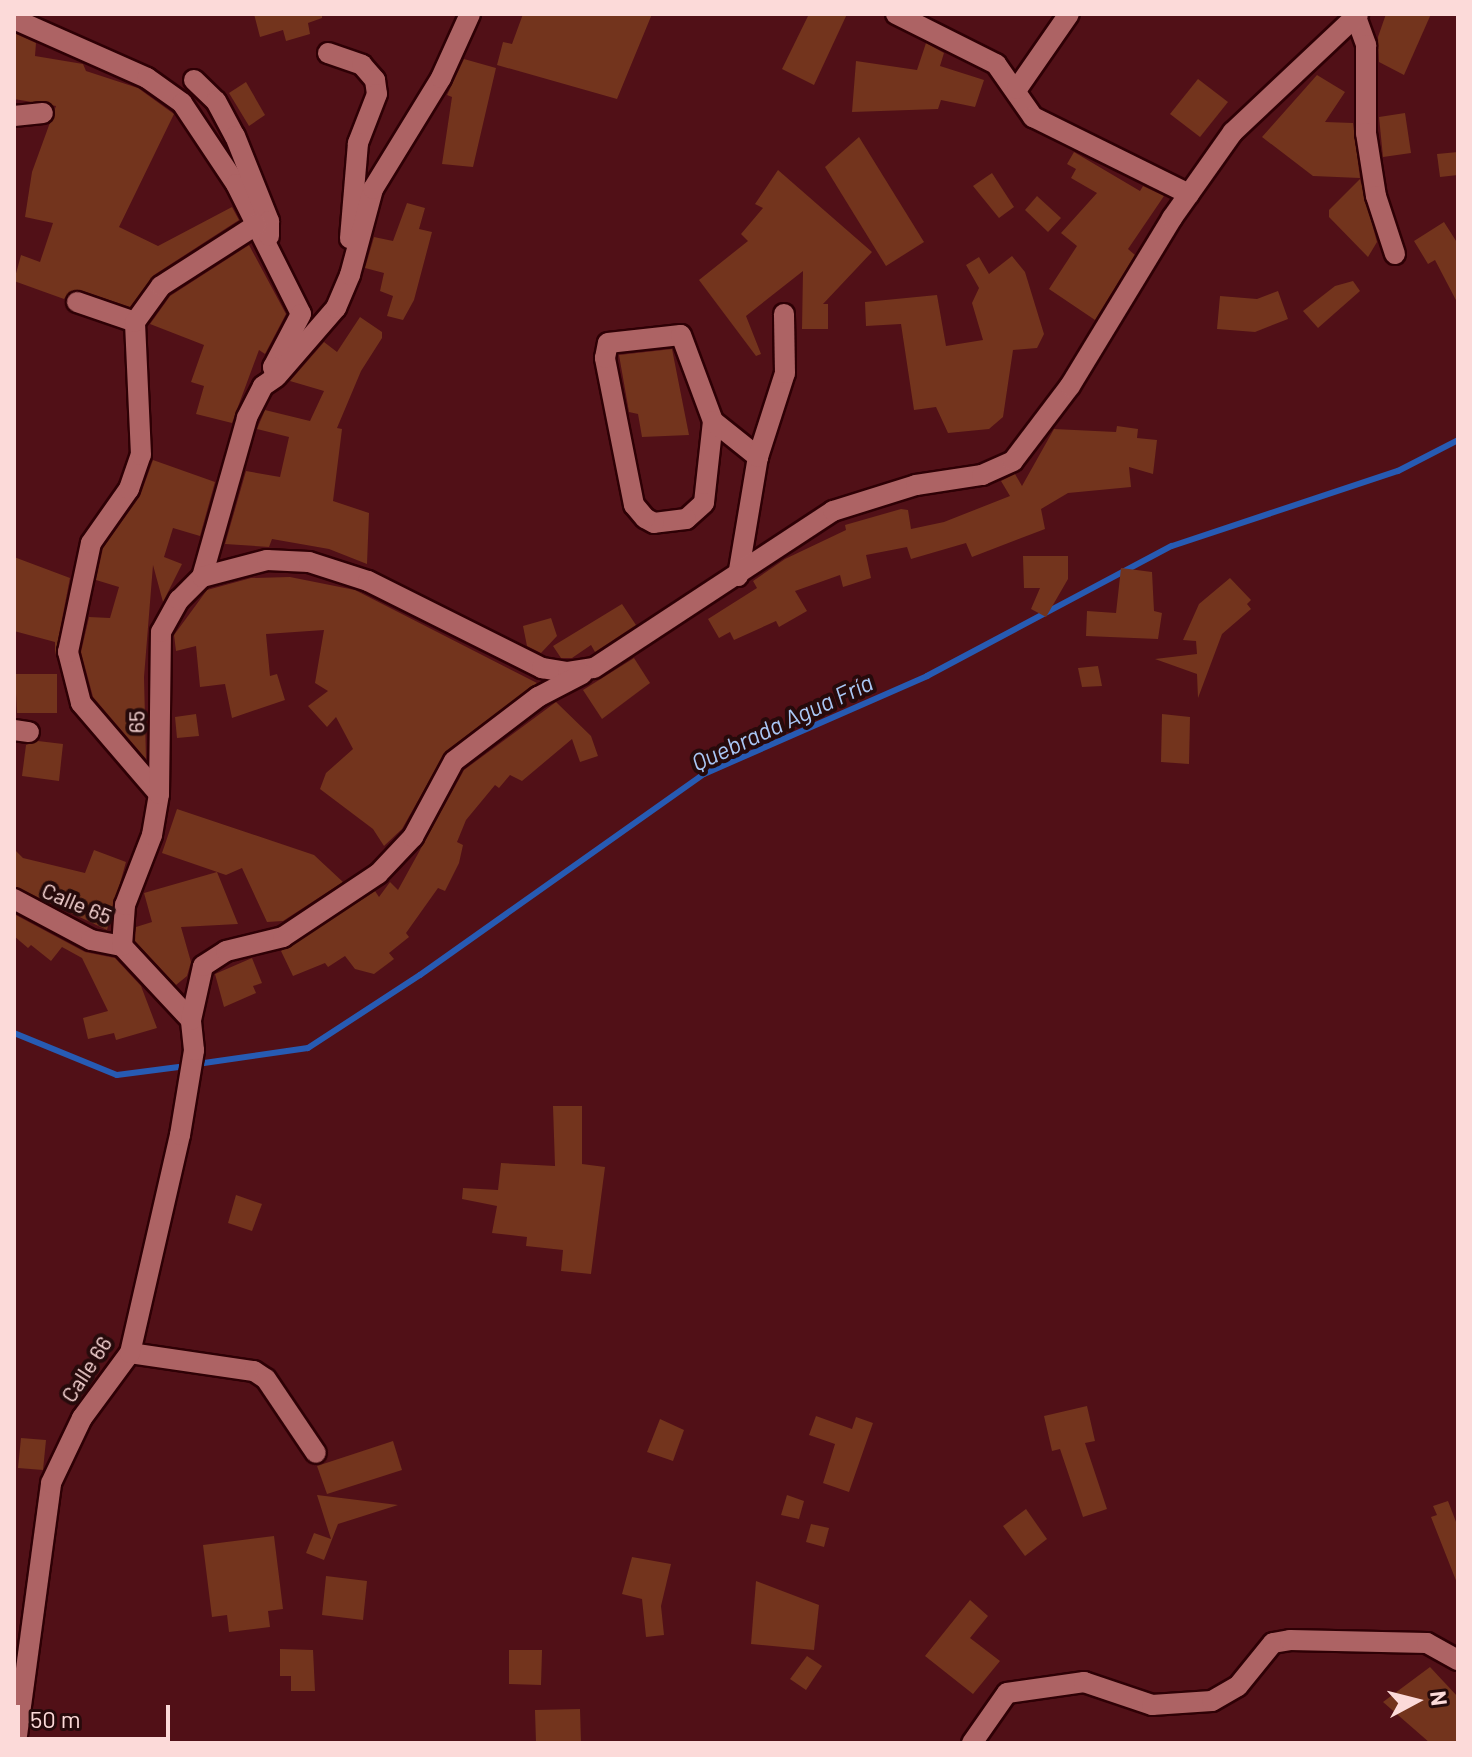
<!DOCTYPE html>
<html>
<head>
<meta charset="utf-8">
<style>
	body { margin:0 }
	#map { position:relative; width:1472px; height:1757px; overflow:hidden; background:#511017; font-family:Barlow,sans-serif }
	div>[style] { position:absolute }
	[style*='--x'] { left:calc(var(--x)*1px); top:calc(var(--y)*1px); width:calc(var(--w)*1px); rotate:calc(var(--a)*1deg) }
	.stream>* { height:6px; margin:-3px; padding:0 3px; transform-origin:3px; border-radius:3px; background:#275bb3 }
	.building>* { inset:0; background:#73341d }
	.roads { filter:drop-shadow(2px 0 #2e0005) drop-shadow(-2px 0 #2e0005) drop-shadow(0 2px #2e0005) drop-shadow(0 -2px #2e0005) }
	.minor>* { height:20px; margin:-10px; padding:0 10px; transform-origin:10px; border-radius:10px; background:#ad6364 }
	span { translate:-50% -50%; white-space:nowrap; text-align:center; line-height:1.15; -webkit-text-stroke:8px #260a0b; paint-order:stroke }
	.street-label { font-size:22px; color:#fcdad9 }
	.water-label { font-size:24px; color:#aac7f5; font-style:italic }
	.frame { position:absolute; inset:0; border:16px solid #fcdad9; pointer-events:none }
	.north { position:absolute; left:1376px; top:1661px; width:80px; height:80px; -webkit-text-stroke:6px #260a0b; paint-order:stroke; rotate:83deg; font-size:22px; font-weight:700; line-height:32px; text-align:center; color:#fcdad9 }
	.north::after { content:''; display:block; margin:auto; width:28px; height:36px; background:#fcdad9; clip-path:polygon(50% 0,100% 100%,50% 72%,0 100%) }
	.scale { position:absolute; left:16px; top:1705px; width:154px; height:36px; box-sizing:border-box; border:4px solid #fcdad9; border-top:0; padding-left:10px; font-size:24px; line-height:28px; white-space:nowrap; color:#fcdad9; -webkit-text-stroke:6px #260a0b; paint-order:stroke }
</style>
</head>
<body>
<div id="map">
	<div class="stream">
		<div style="--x:14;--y:1033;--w:111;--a:22.2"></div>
		<div style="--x:117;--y:1075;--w:70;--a:-7.4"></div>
		<div style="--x:197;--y:1064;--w:112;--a:-8.2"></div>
		<div style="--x:308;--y:1048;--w:134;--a:-33.1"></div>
		<div style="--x:420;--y:975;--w:348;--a:-35.3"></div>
		<div style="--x:704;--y:774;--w:244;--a:-23.7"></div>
		<div style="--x:927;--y:676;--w:277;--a:-28"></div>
		<div style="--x:1172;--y:546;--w:238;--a:-18.4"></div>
		<div style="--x:1398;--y:471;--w:68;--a:-27.3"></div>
	</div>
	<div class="building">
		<div style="clip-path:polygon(254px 14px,322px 14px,322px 18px,308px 23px,310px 34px,286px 41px,283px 30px,260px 37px)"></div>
		<div style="clip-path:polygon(523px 14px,652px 14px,617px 99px,497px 65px,503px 42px,512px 44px)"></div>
		<div style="clip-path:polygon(809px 14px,847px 14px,814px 85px,782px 69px)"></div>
		<div style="clip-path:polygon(1386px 14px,1431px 14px,1404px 75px,1379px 62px,1378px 37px)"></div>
		<div style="clip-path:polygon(14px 33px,36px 43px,35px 56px,83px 64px,86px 71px,138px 88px,174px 114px,119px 227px,158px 246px,232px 207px,239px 220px,154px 275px,130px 307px,80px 290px,69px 292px,64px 299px,14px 281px,21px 255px,40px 262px,53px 223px,25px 217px,32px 172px,56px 106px,14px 99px)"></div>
		<div style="clip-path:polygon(926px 43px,944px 53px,940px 66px,984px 80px,975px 107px,941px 100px,938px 109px,852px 112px,856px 61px,917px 70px)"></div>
		<div style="clip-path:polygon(464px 59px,496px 68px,473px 167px,442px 164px,452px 97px,447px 95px)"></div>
		<div style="clip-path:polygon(1317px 75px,1345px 92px,1325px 122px,1353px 123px,1360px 178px,1313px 176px,1262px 137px)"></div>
		<div style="clip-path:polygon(1198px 79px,1228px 102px,1200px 137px,1170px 114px)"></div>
		<div style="clip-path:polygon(246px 82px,265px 115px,249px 126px,229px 93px)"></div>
		<div style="clip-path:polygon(1405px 113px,1411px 153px,1383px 157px,1379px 117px)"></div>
		<div style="clip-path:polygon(859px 137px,924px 242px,886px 266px,825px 167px)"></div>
		<div style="clip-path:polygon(1074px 152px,1140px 191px,1143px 186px,1164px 196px,1128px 249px,1135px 255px,1095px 320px,1049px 289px,1077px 246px,1061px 233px,1097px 193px,1071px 178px,1076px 169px,1067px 164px)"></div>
		<div style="clip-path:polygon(1458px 152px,1458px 175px,1440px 177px,1437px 154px)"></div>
		<div style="clip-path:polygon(778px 170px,872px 252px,823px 304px,828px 304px,828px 329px,802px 329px,803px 271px,746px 316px,761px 354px,756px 356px,699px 280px,748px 241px,741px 234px,763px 208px,755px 204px)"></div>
		<div style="clip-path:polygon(992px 173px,1014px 207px,999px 218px,973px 186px)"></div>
		<div style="clip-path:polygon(1360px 179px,1377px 242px,1368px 257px,1329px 217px,1329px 210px)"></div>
		<div style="clip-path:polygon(1037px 196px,1061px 218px,1048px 232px,1025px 210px)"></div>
		<div style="clip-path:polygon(407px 203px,425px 208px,419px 229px,432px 232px,414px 300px,403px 320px,387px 316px,393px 296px,380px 291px,384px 273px,365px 268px,374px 237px,393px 241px)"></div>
		<div style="clip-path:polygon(1444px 222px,1458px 244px,1458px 304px,1435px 260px,1428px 264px,1414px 241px)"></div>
		<div style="clip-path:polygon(249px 245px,286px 314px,265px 354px,259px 350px,232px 423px,196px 414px,204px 386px,191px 382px,204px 345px,150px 324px,170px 296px)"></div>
		<div style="clip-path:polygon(1012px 256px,1025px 272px,1044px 334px,1037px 348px,1013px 350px,1003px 417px,989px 429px,948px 433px,936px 407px,914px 410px,901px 324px,866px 326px,865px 302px,937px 295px,946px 346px,983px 340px,972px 303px,979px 288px,966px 265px,979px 257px,989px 274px)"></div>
		<div style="clip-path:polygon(1353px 281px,1360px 291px,1318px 328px,1303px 311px,1335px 286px)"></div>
		<div style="clip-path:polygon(1278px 291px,1288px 319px,1255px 332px,1217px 329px,1220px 296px,1257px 299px)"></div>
		<div style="clip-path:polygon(360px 317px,382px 332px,382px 338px,361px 371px,337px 428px,342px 429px,333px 501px,369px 513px,367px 564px,329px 549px,272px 539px,269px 547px,225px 544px,246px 471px,280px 477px,289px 437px,257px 429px,265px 410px,310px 421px,324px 391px,290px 381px,324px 342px,337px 352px)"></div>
		<div style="clip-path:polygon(672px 349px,689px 435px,642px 437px,638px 414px,629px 412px,619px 355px)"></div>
		<div style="clip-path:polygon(1117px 426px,1138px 429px,1137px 438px,1157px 440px,1153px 474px,1129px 467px,1131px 487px,1068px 493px,1041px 509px,1045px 529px,972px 557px,966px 543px,911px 559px,907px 547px,866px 555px,871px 578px,843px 587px,840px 575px,795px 591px,807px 611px,779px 627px,776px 621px,734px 640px,730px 632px,719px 638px,708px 619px,757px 588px,753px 581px,785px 559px,846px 530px,845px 525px,901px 509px,908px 510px,911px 529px,944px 522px,1010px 496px,1001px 481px,1015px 474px,1022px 486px,1054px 429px,1116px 432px)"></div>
		<div style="clip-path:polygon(153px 460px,215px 482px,200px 536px,173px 528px,164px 557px,182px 564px,163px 602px,153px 565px,144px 677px,146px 759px,93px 697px,81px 652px,89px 617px,110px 618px,119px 587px,96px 580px,103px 548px,140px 496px)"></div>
		<div style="clip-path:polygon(1023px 556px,1068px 556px,1068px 579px,1046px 617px,1031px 609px,1040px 588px,1024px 588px)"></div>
		<div style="clip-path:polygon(14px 557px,70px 578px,55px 655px,55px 642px,14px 631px)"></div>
		<div style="clip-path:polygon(1121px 568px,1152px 572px,1154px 611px,1162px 613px,1158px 639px,1086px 636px,1087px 611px,1116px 613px)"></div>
		<div style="clip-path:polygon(290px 577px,355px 590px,537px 683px,446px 751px,402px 829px,384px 846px,373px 829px,320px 789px,326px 773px,353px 749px,336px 717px,327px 727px,308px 706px,328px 691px,315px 683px,324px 630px,266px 634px,270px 676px,277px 674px,285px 700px,232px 718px,225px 684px,200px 687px,196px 646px,176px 651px,174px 635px,207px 590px,251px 578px)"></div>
		<div style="clip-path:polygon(1230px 578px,1251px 600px,1247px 604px,1251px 609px,1222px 634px,1198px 698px,1197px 674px,1155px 659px,1197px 654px,1196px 641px,1183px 640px,1199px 604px)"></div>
		<div style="clip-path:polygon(622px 604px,636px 625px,595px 652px,591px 645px,572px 658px,561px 658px,553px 646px)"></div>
		<div style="clip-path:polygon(551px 618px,557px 636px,541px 653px,527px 646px,523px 626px)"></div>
		<div style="clip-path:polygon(634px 658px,650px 683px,602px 719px,583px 690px)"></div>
		<div style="clip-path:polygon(1098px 666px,1102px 686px,1082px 687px,1078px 668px)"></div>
		<div style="clip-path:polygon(15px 674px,57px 674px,57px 713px,17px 713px)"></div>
		<div style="clip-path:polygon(556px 702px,591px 736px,598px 756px,580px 762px,572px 739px,522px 781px,510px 775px,499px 788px,495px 785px,466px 820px,457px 842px,463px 845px,459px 863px,445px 891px,438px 888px,406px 933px,409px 937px,389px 953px,394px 959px,374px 974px,355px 969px,345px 956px,328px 967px,325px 963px,293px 976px,281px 951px,375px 891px,379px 897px,390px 882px,398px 890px,464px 770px)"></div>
		<div style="clip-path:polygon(196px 714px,199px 736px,177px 738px,175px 717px)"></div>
		<div style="clip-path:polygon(1162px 714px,1190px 717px,1189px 764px,1161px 762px)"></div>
		<div style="clip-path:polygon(38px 741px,63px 744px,59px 781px,22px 776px,26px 745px)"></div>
		<div style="clip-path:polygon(177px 809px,314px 855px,343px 882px,283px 921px,267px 922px,242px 868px,226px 875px,162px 853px)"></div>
		<div style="clip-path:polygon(14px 849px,23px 858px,85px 873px,94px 850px,126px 862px,107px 930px,14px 886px)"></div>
		<div style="clip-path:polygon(217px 872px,238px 924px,181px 927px,191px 962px,187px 976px,176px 985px,135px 941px,136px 927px,152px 922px,144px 893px)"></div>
		<div style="clip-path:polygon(14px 914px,85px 952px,115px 958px,141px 986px,157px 1028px,116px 1040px,114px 1033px,88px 1039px,83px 1018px,108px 1011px,82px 958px,62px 947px,51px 961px,31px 945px,28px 948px,14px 936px)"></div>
		<div style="clip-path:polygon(252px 958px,262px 983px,253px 986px,256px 993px,224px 1007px,215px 974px)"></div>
		<div style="clip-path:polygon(553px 1106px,582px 1106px,582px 1164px,605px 1167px,591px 1274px,561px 1271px,563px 1250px,526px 1246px,527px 1237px,492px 1233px,497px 1206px,462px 1199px,463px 1188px,498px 1190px,501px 1163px,555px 1166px)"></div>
		<div style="clip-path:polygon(236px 1195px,262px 1204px,252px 1231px,228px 1223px)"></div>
		<div style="clip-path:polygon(1087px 1406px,1095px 1441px,1085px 1443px,1107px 1509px,1083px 1517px,1060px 1449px,1052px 1451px,1044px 1416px)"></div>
		<div style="clip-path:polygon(816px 1416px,852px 1429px,856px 1417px,873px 1423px,849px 1492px,823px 1483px,835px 1444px,809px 1435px)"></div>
		<div style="clip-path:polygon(660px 1419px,684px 1430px,673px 1461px,647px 1452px)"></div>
		<div style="clip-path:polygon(21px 1438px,46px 1440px,43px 1470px,18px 1468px)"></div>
		<div style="clip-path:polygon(393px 1441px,402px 1470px,327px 1494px,317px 1466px)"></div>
		<div style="clip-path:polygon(317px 1495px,398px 1505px,338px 1524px,324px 1560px,306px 1553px,314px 1533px,331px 1539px)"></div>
		<div style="clip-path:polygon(787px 1495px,804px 1501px,799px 1519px,781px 1515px)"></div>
		<div style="clip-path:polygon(1448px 1501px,1458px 1527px,1457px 1583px,1431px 1517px,1437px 1515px,1433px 1506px)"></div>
		<div style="clip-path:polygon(1026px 1509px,1047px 1539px,1025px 1556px,1003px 1526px)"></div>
		<div style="clip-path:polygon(811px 1524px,829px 1528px,824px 1547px,806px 1542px)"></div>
		<div style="clip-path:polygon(274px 1536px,283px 1609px,268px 1611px,270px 1627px,229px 1632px,227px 1615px,212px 1617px,203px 1545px)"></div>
		<div style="clip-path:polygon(632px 1557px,671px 1564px,661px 1606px,664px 1635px,646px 1637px,642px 1599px,622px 1594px)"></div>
		<div style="clip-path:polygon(326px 1576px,367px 1581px,363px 1620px,322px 1615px)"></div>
		<div style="clip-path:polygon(756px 1581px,819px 1605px,814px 1650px,751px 1644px)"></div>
		<div style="clip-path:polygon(970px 1600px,988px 1616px,970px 1638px,1000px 1661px,973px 1694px,925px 1656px)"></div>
		<div style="clip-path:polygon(280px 1649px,313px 1650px,315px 1691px,291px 1691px,291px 1676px,280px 1676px)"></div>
		<div style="clip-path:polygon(509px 1650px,542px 1650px,541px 1685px,509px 1684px)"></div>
		<div style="clip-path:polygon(807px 1656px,822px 1666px,806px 1690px,790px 1679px)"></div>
		<div style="clip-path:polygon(1430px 1667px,1458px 1697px,1458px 1743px,1430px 1743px,1383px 1702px)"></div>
		<div style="clip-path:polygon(580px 1709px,581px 1743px,536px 1743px,535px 1710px)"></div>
	</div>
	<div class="roads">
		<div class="minor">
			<div style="--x:896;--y:14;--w:112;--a:26.6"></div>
			<div style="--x:996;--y:64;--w:65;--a:55.1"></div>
			<div style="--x:1033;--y:117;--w:174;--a:26.3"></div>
			<div style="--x:1356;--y:17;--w:30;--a:70"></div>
			<div style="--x:1366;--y:45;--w:88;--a:90"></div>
			<div style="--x:1366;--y:133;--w:64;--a:81"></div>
			<div style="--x:1376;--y:196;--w:61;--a:71.9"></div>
			<div style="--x:14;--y:19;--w:145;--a:23.9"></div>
			<div style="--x:147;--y:78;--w:43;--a:35.5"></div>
			<div style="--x:182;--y:103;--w:97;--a:56.3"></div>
			<div style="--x:236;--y:184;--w:145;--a:63.4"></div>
			<div style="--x:301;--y:314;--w:60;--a:117.8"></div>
			<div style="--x:273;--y:367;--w:10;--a:73"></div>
			<div style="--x:276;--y:377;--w:16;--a:145"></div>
			<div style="--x:263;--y:386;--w:36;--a:117"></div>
			<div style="--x:247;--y:418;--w:165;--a:105.8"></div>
			<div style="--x:328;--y:53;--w:36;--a:19"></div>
			<div style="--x:362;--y:65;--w:20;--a:49"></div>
			<div style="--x:375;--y:80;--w:14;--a:82"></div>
			<div style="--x:377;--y:94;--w:53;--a:111.2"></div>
			<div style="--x:358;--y:143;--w:96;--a:94.8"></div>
			<div style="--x:194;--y:80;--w:30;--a:44"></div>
			<div style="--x:216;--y:101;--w:40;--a:62"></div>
			<div style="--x:235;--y:136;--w:92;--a:68.2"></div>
			<div style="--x:269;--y:221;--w:15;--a:90"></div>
			<div style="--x:1017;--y:89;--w:91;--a:-55.3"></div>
			<div style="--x:14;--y:116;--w:29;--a:-6"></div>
			<div style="--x:77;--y:302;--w:61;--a:19"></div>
			<div style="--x:277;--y:376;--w:90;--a:-49.1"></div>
			<div style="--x:336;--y:308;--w:36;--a:-67"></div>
			<div style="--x:350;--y:275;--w:89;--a:-75"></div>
			<div style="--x:373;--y:189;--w:130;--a:-58.5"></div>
			<div style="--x:441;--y:78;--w:70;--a:-65.6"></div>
			<div style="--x:713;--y:421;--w:82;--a:96.3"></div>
			<div style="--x:704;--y:503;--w:24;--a:138"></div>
			<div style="--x:686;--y:519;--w:32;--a:173"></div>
			<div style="--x:654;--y:523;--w:10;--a:-151"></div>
			<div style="--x:645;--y:518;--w:17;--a:-130"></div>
			<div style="--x:634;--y:505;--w:150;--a:-101.2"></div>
			<div style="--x:605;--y:358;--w:15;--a:-79"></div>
			<div style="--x:608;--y:343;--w:73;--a:-6.3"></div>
			<div style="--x:681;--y:335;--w:92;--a:69.6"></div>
			<div style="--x:713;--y:421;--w:58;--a:38.7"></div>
			<div style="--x:738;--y:576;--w:121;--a:-80.5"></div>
			<div style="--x:758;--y:457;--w:88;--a:-72.2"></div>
			<div style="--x:785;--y:373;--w:59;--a:-91"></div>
			<div style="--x:14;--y:730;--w:15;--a:8"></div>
			<div style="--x:159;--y:794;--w:120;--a:-130.6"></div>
			<div style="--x:81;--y:703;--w:53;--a:-104.3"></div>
			<div style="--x:68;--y:652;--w:111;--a:-78.1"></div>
			<div style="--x:91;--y:543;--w:66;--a:-54.9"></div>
			<div style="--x:129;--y:489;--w:36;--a:-71"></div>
			<div style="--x:141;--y:455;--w:133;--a:-92.6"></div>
			<div style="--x:135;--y:322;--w:44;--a:-54.2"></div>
			<div style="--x:161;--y:286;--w:113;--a:-32.7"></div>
			<div style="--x:14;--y:899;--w:87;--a:28"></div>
			<div style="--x:91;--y:940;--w:32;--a:11"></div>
			<div style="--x:191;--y:1020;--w:101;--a:-133"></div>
			<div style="--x:122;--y:946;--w:41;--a:-85.8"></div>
			<div style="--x:125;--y:905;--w:75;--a:-68.9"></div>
			<div style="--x:152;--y:835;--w:42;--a:-80.3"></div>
			<div style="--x:159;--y:794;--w:162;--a:-89.3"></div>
			<div style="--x:161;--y:632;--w:37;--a:-61"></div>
			<div style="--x:179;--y:600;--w:33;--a:-45"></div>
			<div style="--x:202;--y:577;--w:67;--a:-14.7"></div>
			<div style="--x:267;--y:560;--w:42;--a:2.7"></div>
			<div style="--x:309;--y:562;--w:62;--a:17.9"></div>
			<div style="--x:368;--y:581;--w:195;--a:26.6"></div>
			<div style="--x:542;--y:668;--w:26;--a:9"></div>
			<div style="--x:568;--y:672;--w:26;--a:-9"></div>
			<div style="--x:594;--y:668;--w:286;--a:-33.3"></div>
			<div style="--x:833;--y:511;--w:87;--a:-17.4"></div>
			<div style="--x:916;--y:485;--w:67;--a:-8.6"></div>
			<div style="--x:982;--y:475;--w:34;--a:-24"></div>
			<div style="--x:1013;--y:461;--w:94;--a:-52.8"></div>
			<div style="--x:1070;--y:386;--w:197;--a:-58.7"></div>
			<div style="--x:1172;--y:218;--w:105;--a:-54.7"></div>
			<div style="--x:1233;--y:132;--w:172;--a:-43.3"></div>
			<div style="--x:130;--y:1353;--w:125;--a:8.3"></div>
			<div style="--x:254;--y:1371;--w:14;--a:34"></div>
			<div style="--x:266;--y:1379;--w:89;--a:56"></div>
			<div style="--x:16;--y:1743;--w:262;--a:-82.3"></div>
			<div style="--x:51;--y:1483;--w:72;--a:-64.5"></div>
			<div style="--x:82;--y:1418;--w:81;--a:-53.6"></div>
			<div style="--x:130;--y:1353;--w:224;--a:-77.1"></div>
			<div style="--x:180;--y:1135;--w:86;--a:-80.6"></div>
			<div style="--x:194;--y:1050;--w:30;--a:-96"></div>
			<div style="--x:191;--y:1020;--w:55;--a:-77.5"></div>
			<div style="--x:203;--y:966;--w:27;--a:-33"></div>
			<div style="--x:226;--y:951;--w:59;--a:-13.8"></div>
			<div style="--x:283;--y:937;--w:114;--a:-33.6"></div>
			<div style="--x:378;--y:874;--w:51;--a:-46.6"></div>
			<div style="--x:413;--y:837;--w:86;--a:-61.7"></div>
			<div style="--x:454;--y:761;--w:106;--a:-37.3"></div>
			<div style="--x:538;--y:697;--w:50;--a:-27.6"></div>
			<div style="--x:972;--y:1743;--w:61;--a:-55"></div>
			<div style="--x:1007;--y:1693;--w:78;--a:-8.1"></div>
			<div style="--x:1084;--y:1682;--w:72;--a:18.7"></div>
			<div style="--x:1152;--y:1705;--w:60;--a:-3.8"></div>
			<div style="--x:1212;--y:1701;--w:30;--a:-30"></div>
			<div style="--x:1238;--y:1686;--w:55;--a:-50.9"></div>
			<div style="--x:1273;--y:1643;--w:17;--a:-10"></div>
			<div style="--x:1290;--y:1640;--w:137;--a:1.3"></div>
			<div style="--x:1427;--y:1643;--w:35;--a:29"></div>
		</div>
	</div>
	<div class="street-label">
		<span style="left:136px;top:722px;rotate:-89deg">65</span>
		<span style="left:77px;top:903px;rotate:23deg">Calle 65</span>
		<span style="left:86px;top:1369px;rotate:-57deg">Calle 66</span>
	</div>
	<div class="water-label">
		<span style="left:782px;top:722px;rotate:-25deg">Quebrada Agua Fría</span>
	</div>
	<div class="frame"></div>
	<div class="north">N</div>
	<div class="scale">50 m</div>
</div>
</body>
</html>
